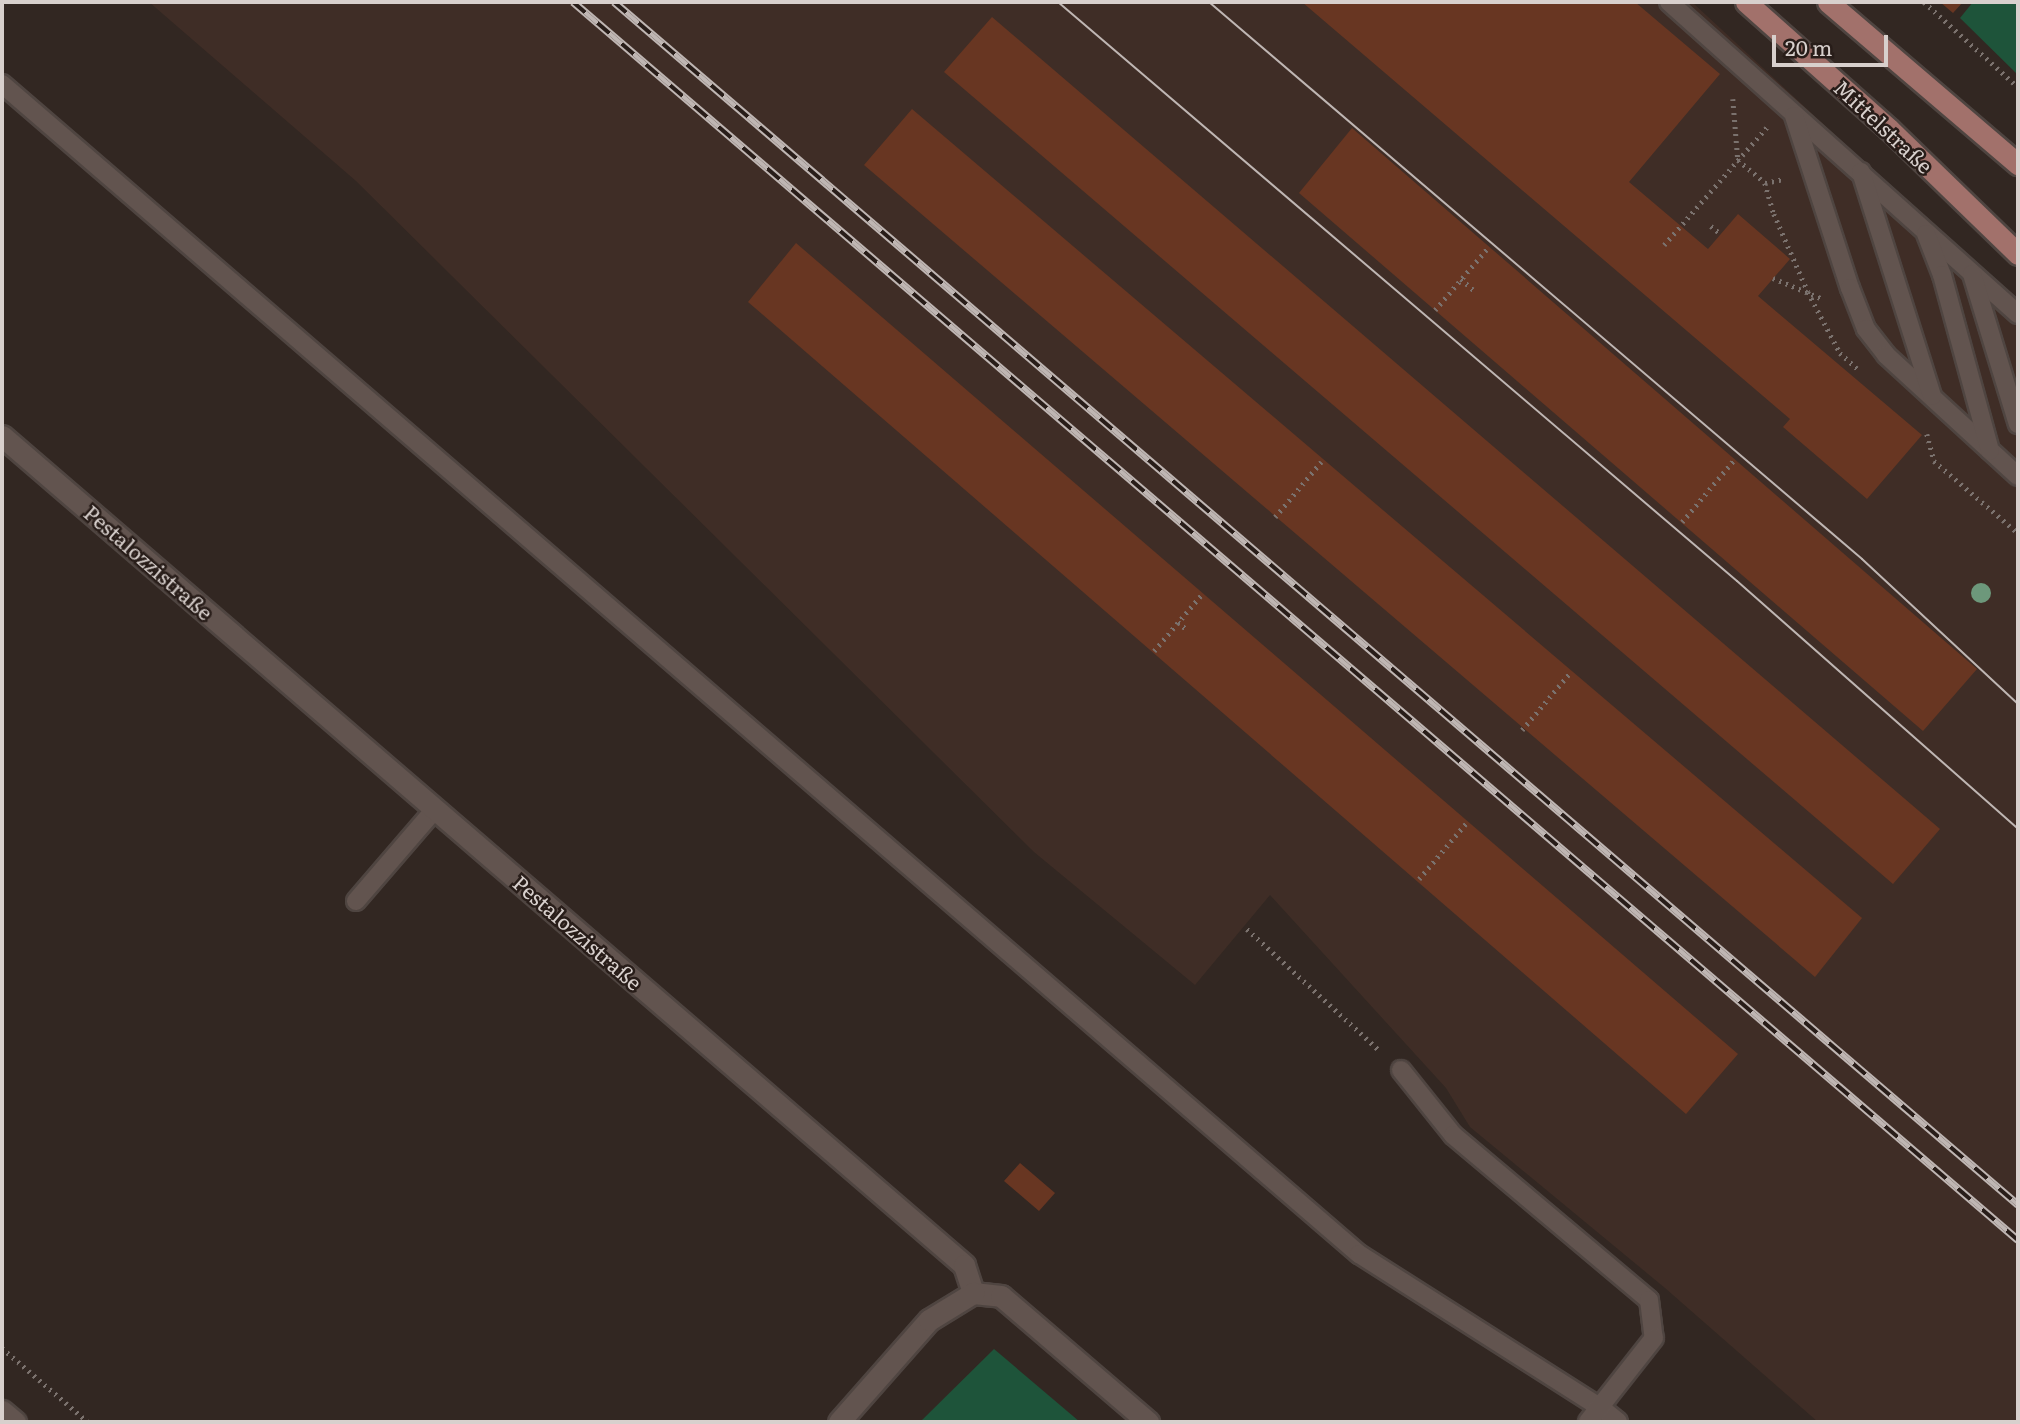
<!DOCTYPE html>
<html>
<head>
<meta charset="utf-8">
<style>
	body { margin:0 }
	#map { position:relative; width:2020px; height:1424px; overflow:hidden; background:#322722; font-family:Literata,serif }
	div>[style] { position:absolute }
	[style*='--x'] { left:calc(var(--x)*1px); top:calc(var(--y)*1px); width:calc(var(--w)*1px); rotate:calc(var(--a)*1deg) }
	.built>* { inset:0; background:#3f2d26 }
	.green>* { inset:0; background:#1e543a }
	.building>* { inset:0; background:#683622 }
	.path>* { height:4.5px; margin-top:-2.25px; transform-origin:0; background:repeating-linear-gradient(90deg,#7b726e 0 2px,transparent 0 7px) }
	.roads { filter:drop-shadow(2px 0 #4f4541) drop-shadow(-2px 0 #4f4541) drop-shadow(0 2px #4f4541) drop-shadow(0 -2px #4f4541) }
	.lane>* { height:18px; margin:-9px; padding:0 9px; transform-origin:9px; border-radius:9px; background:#62544f }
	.street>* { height:21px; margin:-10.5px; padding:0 10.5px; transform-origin:10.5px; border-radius:10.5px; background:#62544f }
	.secondary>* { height:21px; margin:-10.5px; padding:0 10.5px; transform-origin:10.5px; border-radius:10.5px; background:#62544f }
	.primary>* { height:21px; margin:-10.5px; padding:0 10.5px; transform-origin:10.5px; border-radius:10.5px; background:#a2716b }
	.tram>* { height:2px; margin:-1px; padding:0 1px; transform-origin:1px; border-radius:1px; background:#bfb6b3 }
	.rail>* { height:8px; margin-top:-4px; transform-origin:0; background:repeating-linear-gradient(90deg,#281d19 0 16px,#bfb6b3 0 32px); box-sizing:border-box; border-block:2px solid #bfb6b3 }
	.trees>* { width:20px; height:20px; margin:-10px; border-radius:50%; background:#6d987b }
	span { translate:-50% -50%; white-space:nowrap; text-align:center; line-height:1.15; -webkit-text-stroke:5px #281d19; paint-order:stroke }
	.street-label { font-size:21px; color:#d8d0cd }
	.frame { position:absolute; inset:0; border:4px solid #d8d0cd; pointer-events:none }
	.scale { position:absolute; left:1772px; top:35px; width:116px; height:32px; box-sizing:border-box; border:4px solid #d8d0cd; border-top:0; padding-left:9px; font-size:21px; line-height:24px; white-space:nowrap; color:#d8d0cd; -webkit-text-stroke:5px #281d19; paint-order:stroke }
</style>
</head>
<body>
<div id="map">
	<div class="built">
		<div style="clip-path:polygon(149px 2px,1692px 2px,2018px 305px,2018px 1422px,1818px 1422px,1665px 1288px,1470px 1127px,1446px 1088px,1270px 895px,1195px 985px,1034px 852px,356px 181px)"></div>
	</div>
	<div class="green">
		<div style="clip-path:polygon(1973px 2px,2018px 2px,2018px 75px,1960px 18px)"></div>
		<div style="clip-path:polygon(994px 1349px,1080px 1422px,920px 1422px)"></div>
	</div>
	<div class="building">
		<div style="clip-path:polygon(1302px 2px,1635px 2px,1720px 74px,1629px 182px,1708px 249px,1738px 214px,1790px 259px,1758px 296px,1922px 435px,1867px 499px,1783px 427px,1790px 419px)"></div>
		<div style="clip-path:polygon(1940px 2px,1963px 2px,1953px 13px)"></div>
		<div style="clip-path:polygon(992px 17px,1940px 829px,1893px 884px,944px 72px)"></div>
		<div style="clip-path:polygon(912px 109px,1862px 918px,1815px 977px,864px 165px)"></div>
		<div style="clip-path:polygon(1352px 128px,1977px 669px,1923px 731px,1299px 193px)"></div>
		<div style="clip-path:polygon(796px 243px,1738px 1054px,1686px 1114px,748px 302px)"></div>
		<div style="clip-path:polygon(1020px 1163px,1055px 1193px,1039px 1211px,1004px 1181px)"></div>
	</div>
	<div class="path">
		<div style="--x:1924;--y:2;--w:127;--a:42.1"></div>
		<div style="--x:1733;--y:99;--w:61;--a:85.3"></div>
		<div style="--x:1738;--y:160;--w:35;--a:40"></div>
		<div style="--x:1765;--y:183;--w:32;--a:74"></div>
		<div style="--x:1774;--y:214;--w:85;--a:66.4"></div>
		<div style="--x:1808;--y:292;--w:69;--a:62.3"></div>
		<div style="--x:1840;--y:353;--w:27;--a:42"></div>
		<div style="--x:1765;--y:183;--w:19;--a:-12"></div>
		<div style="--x:1711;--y:226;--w:13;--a:39"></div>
		<div style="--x:1664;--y:245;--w:157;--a:-48.9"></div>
		<div style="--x:1773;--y:278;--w:54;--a:22.8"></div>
		<div style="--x:1461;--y:279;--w:20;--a:41"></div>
		<div style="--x:1435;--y:310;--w:80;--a:-49.6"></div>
		<div style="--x:1927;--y:434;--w:28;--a:75"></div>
		<div style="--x:1934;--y:461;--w:111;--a:40.6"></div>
		<div style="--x:1275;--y:517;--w:72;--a:-50.1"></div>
		<div style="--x:1682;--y:522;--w:80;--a:-50.1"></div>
		<div style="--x:1178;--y:622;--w:11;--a:41"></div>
		<div style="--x:1154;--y:651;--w:75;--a:-49.9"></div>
		<div style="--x:1522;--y:730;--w:73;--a:-50"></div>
		<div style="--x:1419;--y:879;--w:75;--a:-49.9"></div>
		<div style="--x:1247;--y:929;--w:180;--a:42.5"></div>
		<div style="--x:2;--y:1348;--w:113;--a:40.7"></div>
	</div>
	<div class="roads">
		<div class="lane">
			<div style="--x:1669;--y:2;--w:468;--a:41.8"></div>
			<div style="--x:2;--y:84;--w:1792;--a:40.77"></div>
			<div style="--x:1359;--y:1254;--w:287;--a:32.5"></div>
			<div style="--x:1601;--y:1408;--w:22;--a:39"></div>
			<div style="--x:1794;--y:116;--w:181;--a:72"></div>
			<div style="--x:1850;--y:288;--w:44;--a:68.7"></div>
			<div style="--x:1866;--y:329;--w:33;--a:52"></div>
			<div style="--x:1886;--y:355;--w:179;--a:42.5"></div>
			<div style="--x:1861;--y:172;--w:235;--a:72.4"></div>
			<div style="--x:1926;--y:234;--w:44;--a:68.7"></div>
			<div style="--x:1942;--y:275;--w:182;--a:74.7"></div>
			<div style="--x:1972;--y:274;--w:157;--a:73"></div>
			<div style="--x:356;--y:901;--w:121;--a:-49.3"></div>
			<div style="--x:1401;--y:1070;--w:83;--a:51.3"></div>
			<div style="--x:1453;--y:1135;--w:256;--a:40.1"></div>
			<div style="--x:1649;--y:1300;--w:38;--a:83"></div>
			<div style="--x:1654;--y:1338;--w:107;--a:128.2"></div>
		</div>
		<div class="street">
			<div style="--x:2;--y:436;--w:1270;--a:40.75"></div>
			<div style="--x:964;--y:1265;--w:29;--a:72"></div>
			<div style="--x:973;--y:1293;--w:28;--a:6"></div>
			<div style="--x:1001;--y:1296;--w:194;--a:40.6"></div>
			<div style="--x:839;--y:1422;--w:136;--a:-48.6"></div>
			<div style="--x:929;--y:1320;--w:52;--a:-31.5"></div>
		</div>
		<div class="secondary">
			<div style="--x:2;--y:1411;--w:17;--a:40"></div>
		</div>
		<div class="primary">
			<div style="--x:1746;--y:2;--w:191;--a:41.6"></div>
			<div style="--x:1889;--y:129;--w:180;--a:44.1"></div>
			<div style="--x:1828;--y:2;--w:250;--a:40.5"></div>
		</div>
	</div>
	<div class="tram">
		<div style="--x:1058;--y:2;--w:892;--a:40.46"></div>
		<div style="--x:1737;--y:581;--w:375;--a:41.4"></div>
		<div style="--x:1209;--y:2;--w:858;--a:40.46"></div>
		<div style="--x:1862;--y:559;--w:213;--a:42.9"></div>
	</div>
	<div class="rail">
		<div style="--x:573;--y:2;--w:1903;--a:40.59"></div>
		<div style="--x:614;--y:2;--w:1849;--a:40.59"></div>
	</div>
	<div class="trees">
		<div style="left:1981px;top:593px"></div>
	</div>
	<div class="street-label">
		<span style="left:1884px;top:126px;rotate:43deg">Mittelstraße</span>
		<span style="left:149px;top:562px;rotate:41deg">Pestalozzistraße</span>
		<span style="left:578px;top:932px;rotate:41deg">Pestalozzistraße</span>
	</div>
	<div class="frame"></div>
	<div class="scale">20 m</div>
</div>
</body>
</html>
